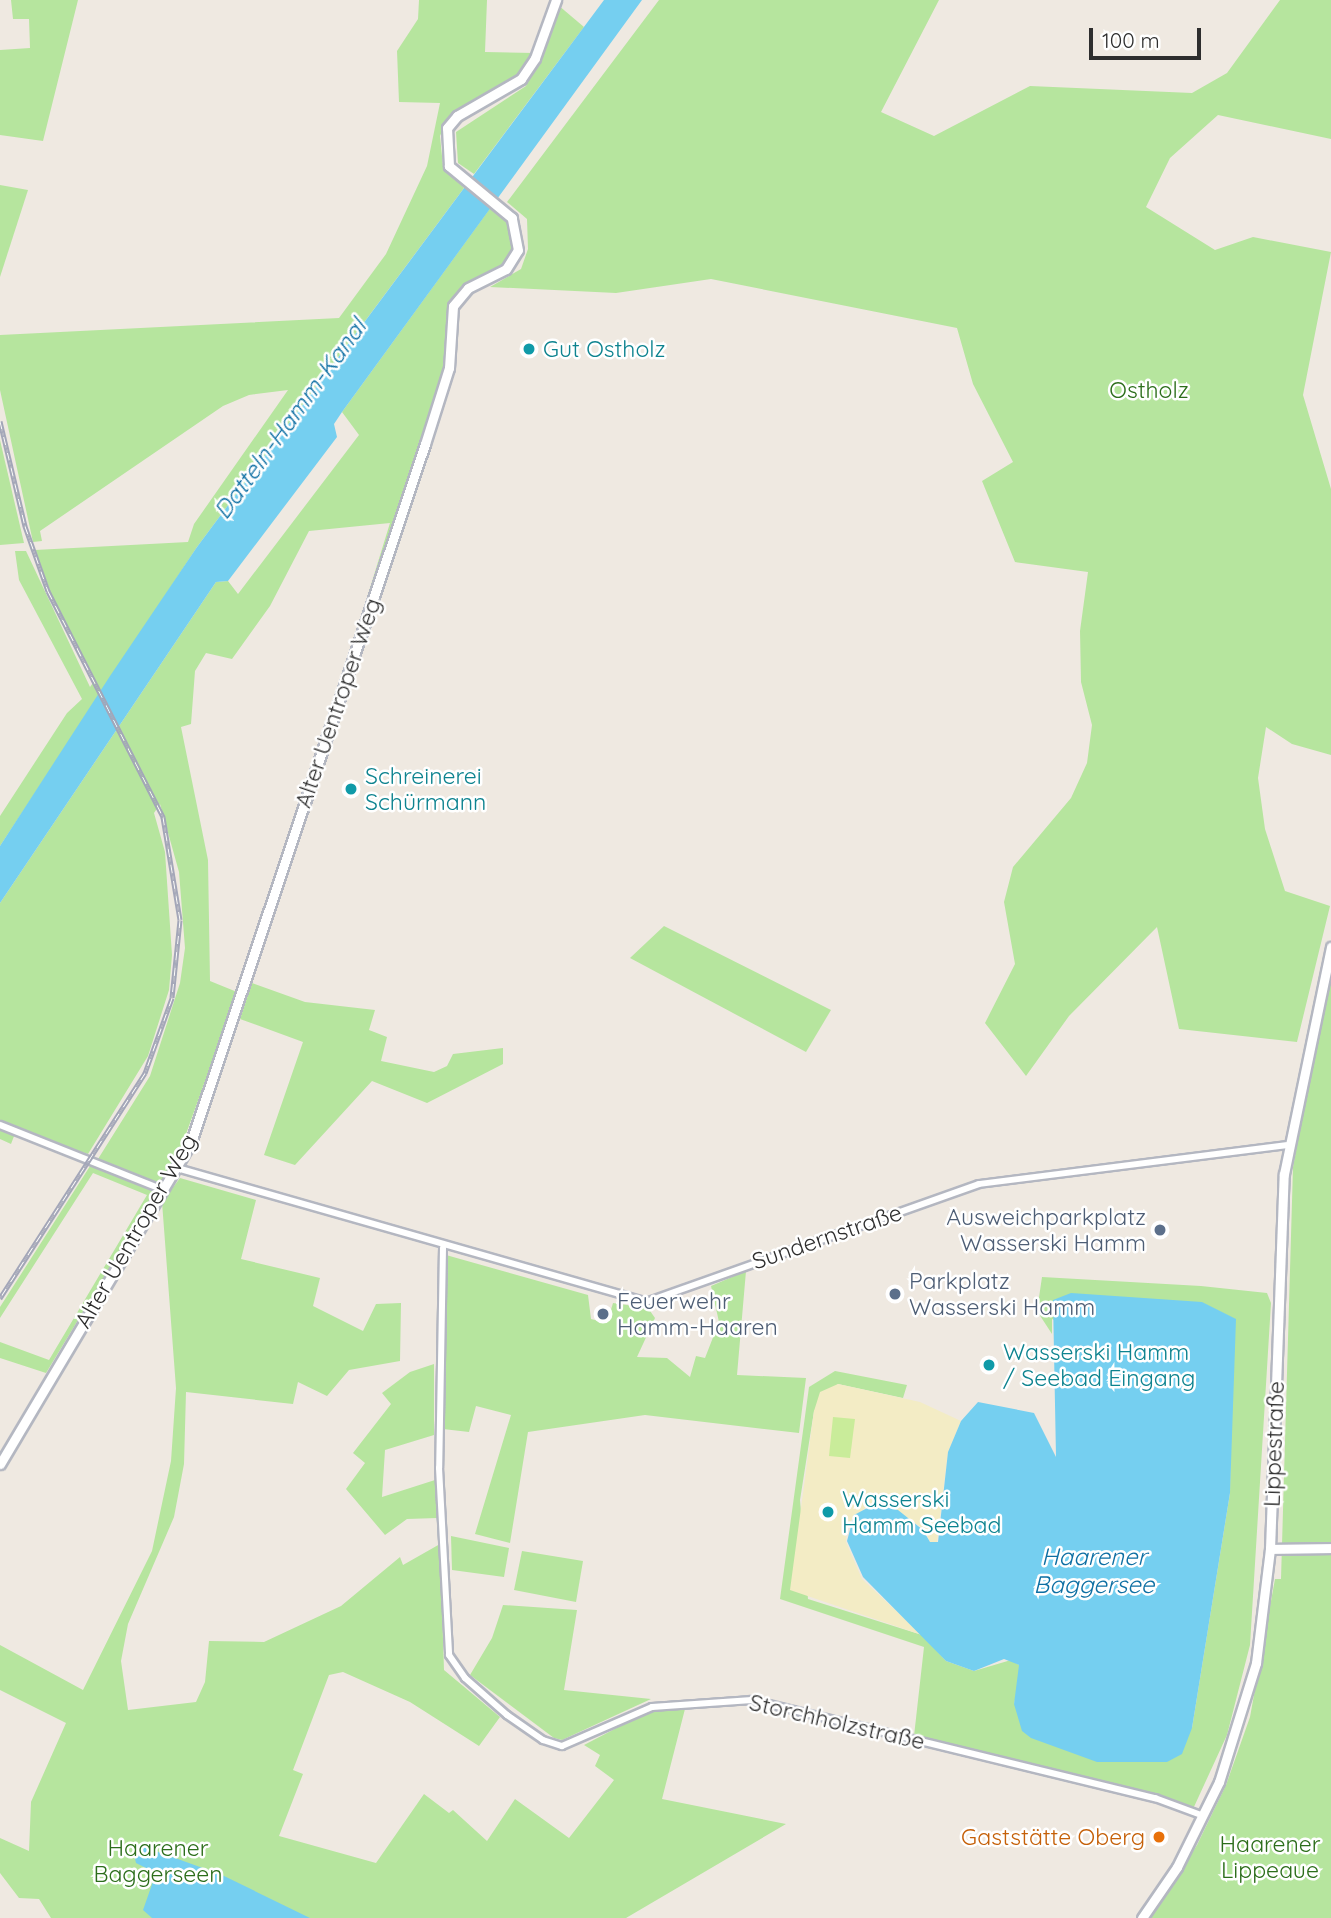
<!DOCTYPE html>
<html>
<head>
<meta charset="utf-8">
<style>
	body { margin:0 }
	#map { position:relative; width:1331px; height:1918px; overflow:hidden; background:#efe9e1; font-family:Quicksand,sans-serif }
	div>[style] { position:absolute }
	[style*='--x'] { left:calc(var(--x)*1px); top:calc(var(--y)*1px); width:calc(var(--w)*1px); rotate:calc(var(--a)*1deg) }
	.green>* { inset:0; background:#b6e59e }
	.sand>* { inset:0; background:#f3ecc5 }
	.pitch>* { inset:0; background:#c9ec9a }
	.water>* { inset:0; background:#75cff0 }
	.roads { filter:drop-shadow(2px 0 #b4b7c1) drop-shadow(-2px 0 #b4b7c1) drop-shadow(0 2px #b4b7c1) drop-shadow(0 -2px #b4b7c1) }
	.street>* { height:6px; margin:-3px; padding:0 3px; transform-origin:3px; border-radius:3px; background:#fff }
	.secondary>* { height:9px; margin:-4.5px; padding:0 4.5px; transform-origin:4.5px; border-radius:4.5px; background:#fff }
	.rail>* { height:5px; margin-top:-2.5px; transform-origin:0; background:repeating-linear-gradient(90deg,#fff 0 8px,#a3a6b8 0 16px); box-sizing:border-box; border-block:2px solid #a3a6b8 }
	.dots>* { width:19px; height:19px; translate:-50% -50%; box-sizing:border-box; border:4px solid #fff; border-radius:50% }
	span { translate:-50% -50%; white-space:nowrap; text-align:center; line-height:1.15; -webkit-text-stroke:5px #fff; paint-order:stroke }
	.culture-label { font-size:23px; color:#0d838f }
	.left { translate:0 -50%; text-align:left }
	.park-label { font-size:23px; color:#2c6e1b }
	.street-label { font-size:23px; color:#2e2e2e }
	.service-label { font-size:23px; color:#4e5e75 }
	.right { translate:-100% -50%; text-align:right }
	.food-label { font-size:23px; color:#c56008 }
	.water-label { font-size:24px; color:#0d6fa3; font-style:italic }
	.scale { position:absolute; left:1089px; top:28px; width:112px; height:32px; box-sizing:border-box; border:4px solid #2e2e2e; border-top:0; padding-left:9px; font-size:21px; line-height:24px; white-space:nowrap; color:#2e2e2e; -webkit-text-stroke:5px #fff; paint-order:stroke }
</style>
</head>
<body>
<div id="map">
	<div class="green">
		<div style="clip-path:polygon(11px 0,78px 0,43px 141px,0 135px,0 50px,30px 48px,29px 19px,13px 19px)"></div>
		<div style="clip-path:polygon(419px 0,487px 0,485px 52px,534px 53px,517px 78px,447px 120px,440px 136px,443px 166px,464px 188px,197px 547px,0 846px,0 816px,67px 713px,82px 699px,19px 580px,15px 551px,26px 551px,90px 687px,95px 680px,56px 607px,35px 550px,188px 542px,194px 524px,288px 390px,249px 395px,223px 406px,40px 531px,42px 541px,33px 542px,0 390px,0 335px,339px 318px,386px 254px,427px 166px,440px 103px,399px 102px,397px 51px,418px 19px)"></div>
		<div style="clip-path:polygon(659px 0,939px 0,881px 112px,934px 136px,1030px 86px,1192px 93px,1227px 73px,1280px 0,1331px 0,1331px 139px,1218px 115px,1170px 158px,1146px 207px,1215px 250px,1253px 237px,1331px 252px,1303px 395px,1331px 489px,1331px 755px,1292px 744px,1266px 727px,1258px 778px,1265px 829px,1285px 891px,1330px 906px,1297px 1042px,1179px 1029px,1157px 927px,1069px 1016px,1026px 1076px,985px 1023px,1015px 964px,1004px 902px,1013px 867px,1071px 798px,1087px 763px,1092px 725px,1081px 682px,1080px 631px,1088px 572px,1015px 562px,982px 481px,1013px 462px,973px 384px,957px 328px,711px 279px,616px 293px,490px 287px,521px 269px,528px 249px,527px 219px,507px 202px)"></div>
		<div style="clip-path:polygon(558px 5px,584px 27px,474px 174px,458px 163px,456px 132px,526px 86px)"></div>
		<div style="clip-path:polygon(0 185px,28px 190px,0 277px)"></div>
		<div style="clip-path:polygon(491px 207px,510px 220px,515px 249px,507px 263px,469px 282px,451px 302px,445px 371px,341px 682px,390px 523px,309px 531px,270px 606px,232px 659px,206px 653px,195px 671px,191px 724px,181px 727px,208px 860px,210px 981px,237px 992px,181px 1148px,160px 1184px,98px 1159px,150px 1076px,180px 983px,185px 948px,179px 872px,160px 804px,154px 813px,165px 852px,172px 955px,169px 990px,148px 1056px,88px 1154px,16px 1131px,11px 1144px,0 1139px,0 903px,216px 582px,228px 581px,238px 594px,359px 435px,342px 412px)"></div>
		<div style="clip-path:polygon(0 440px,24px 543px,0 545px)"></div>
		<div style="clip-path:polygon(664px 926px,831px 1010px,806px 1052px,630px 958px)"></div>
		<div style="clip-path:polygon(1331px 966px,1331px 1918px,1151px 1918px,1197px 1845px,1226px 1785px,1250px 1717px,1275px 1579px,1281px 1579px,1293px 1167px)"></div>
		<div style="clip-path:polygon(252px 983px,305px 1002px,375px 1010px,369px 1030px,387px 1037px,381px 1061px,434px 1072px,447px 1066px,453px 1054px,503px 1048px,503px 1064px,427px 1103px,372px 1081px,295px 1165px,264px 1155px,303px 1042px,240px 1019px)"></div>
		<div style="clip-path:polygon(92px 1163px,156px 1191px,46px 1373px,0 1358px,0 1342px,49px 1360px,147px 1195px,93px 1173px,0 1318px,0 1307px)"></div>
		<div style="clip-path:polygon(180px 1178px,256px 1200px,241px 1259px,320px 1278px,313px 1306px,363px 1331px,376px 1304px,401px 1303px,400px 1361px,349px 1370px,327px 1396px,298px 1382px,293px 1404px,186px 1392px,184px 1464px,174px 1517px,128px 1624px,121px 1661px,128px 1710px,196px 1702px,205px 1682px,209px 1641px,264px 1642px,341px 1606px,400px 1557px,403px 1565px,440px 1544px,444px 1670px,500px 1717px,479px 1746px,410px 1702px,343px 1672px,329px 1675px,293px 1770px,303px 1774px,279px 1836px,376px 1863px,424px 1794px,449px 1813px,453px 1810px,487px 1841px,515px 1799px,569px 1838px,614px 1780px,595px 1766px,600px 1755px,584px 1745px,653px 1709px,686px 1705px,662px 1799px,786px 1824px,626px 1918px,51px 1918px,39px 1899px,19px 1898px,0 1873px,0 1838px,29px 1851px,31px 1802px,66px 1723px,0 1690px,0 1645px,83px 1690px,152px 1551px,171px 1461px,176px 1388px,162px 1202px)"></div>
		<div style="clip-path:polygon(446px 1255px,588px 1295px,591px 1319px,607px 1323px,613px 1303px,648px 1308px,655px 1318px,637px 1357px,667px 1358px,690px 1377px,696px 1356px,705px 1358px,719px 1322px,711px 1286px,746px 1271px,737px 1375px,806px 1378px,799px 1433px,645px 1415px,528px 1432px,510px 1543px,475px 1534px,511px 1415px,476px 1406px,469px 1432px,443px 1429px)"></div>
		<div style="clip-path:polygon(1042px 1277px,1201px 1286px,1267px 1293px,1271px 1303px,1250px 1645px,1227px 1735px,1193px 1809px,914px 1736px,924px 1647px,780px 1599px,809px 1387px,835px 1371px,907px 1385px,903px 1398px,838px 1384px,814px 1411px,800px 1500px,808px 1599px,922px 1635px,946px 1661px,974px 1671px,1011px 1660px,1019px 1665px,1020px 1678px,1014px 1704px,1192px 1728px,1230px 1493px,1231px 1415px,1052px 1319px,1052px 1334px,1037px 1311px)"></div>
		<div style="clip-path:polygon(434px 1364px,434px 1435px,385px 1450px,382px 1497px,435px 1480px,437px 1518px,407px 1519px,385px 1535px,346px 1489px,365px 1463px,353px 1453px,391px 1404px,382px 1393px,410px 1372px)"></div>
		<div style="clip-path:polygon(451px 1536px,509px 1548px,504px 1577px,452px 1570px)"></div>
		<div style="clip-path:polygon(522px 1551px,583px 1561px,576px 1602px,514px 1590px)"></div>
		<div style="clip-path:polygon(503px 1605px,577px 1610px,564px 1690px,651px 1699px,562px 1740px,554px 1738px,470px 1675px,492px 1638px)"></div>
	</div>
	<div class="sand">
		<div style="clip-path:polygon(838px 1384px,920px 1402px,961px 1421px,948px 1452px,937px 1542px,930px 1542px,924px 1529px,885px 1504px,865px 1508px,847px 1524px,846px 1542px,862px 1579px,922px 1635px,790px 1590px,814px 1411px,820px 1392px)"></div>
	</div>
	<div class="pitch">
		<div style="clip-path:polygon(833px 1417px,855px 1419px,850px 1458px,829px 1456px)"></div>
	</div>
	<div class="water">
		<div style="clip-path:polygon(604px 0,642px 0,342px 412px,334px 424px,337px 437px,228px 581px,216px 582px,0 903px,0 846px,110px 676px,197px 547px)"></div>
		<div style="clip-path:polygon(1071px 1293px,1202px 1302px,1236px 1319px,1230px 1493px,1192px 1728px,1182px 1754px,1167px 1762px,1097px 1762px,1031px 1738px,1022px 1731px,1014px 1704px,1019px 1665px,1004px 1659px,974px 1671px,946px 1661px,863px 1577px,847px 1541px,854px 1515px,875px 1504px,898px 1510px,923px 1530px,930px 1542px,938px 1542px,948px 1452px,961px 1421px,978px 1402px,1034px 1413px,1056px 1457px,1053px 1300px)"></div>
		<div style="clip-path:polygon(131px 1842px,222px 1875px,310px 1918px,152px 1918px,143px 1910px,156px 1873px,136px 1863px)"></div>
	</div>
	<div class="roads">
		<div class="street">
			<div style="--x:0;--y:1125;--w:175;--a:21.7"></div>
			<div style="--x:177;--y:1168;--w:488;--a:15.9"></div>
			<div style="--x:646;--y:1302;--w:353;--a:-19.5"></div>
			<div style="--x:979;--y:1184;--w:310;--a:-7.2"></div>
			<div style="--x:443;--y:1248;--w:220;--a:91"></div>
			<div style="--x:439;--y:1468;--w:187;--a:86.9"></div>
			<div style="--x:449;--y:1655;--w:28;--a:55"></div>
			<div style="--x:465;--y:1678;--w:56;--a:41.4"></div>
			<div style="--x:507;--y:1715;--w:44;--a:34.8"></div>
			<div style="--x:543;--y:1740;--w:20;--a:18"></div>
			<div style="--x:562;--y:1746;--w:98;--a:-23.4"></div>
			<div style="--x:652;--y:1707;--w:100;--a:-4"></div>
			<div style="--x:752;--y:1700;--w:415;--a:13.7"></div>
			<div style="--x:1155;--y:1798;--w:52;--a:20.2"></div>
		</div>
		<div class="secondary">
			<div style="--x:0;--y:1464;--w:374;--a:-59.3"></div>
			<div style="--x:191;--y:1142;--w:736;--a:-71.47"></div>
			<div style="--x:425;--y:444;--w:80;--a:-72.5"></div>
			<div style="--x:449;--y:368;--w:62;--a:-86.3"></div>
			<div style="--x:453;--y:306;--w:23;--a:-50"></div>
			<div style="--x:468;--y:288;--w:42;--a:-26.6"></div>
			<div style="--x:506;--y:269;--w:22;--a:-58"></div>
			<div style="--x:518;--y:250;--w:33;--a:-101"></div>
			<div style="--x:512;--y:218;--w:82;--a:-140.5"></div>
			<div style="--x:449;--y:166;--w:38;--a:-93"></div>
			<div style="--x:447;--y:128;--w:16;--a:-50"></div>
			<div style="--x:457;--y:116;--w:74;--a:-30"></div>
			<div style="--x:521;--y:79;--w:25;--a:-56"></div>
			<div style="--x:535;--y:58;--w:62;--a:-70.1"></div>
			<div style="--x:1270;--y:1549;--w:61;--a:-0.9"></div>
			<div style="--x:1142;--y:1918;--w:62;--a:-55.5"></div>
			<div style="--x:1177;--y:1867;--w:95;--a:-63.7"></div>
			<div style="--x:1219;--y:1782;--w:125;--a:-72.7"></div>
			<div style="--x:1256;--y:1663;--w:115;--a:-83"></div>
			<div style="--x:1270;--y:1549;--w:375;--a:-87.9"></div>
			<div style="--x:1284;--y:1174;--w:232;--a:-78.3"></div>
		</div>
	</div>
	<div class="rail">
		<div style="--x:0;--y:421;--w:108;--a:76.6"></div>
		<div style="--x:25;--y:526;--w:69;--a:70.5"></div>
		<div style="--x:48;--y:591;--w:254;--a:63"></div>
		<div style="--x:163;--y:817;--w:104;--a:80.6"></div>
		<div style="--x:180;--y:920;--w:78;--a:95.9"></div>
		<div style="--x:172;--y:998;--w:80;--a:109.8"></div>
		<div style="--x:145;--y:1073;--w:268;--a:122.8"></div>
	</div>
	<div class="dots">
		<div style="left:529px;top:349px;background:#0f9aa8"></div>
		<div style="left:351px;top:789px;background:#0f9aa8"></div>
		<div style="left:1160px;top:1230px;background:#5c6f8a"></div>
		<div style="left:895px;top:1294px;background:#5c6f8a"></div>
		<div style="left:603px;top:1314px;background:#5c6f8a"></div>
		<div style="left:989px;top:1365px;background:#0f9aa8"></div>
		<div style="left:828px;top:1512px;background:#0f9aa8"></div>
		<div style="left:1159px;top:1837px;background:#e8710a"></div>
	</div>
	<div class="culture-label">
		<span class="left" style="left:543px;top:349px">Gut Ostholz</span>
		<span class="left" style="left:365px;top:789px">Schreinerei<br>Schürmann</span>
		<span class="left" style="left:1003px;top:1365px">Wasserski Hamm<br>/ Seebad Eingang</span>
		<span class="left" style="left:842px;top:1512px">Wasserski<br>Hamm Seebad</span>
	</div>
	<div class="park-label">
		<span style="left:1149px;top:390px">Ostholz</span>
		<span style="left:1270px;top:1857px">Haarener<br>Lippeaue</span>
		<span style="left:158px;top:1861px">Haarener<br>Baggerseen</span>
	</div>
	<div class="street-label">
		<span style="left:338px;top:703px;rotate:-71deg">Alter Uentroper Weg</span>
		<span style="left:136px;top:1231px;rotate:-60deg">Alter Uentroper Weg</span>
		<span style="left:827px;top:1237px;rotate:-19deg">Sundernstraße</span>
		<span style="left:1274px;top:1444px;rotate:-88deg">Lippestraße</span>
		<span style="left:837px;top:1722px;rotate:13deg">Storchholzstraße</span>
	</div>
	<div class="service-label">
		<span class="right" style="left:1146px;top:1230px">Ausweichparkplatz<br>Wasserski Hamm</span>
		<span class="left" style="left:909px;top:1294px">Parkplatz<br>Wasserski Hamm</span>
		<span class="left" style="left:617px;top:1314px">Feuerwehr<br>Hamm-Haaren</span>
	</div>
	<div class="food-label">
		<span class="right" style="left:1145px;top:1837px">Gaststätte Oberg</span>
	</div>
	<div class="water-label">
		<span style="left:290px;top:419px;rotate:-54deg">Datteln-Hamm-Kanal</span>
		<span style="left:1094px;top:1571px">Haarener<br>Baggersee</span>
	</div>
	<div class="scale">100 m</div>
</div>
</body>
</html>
